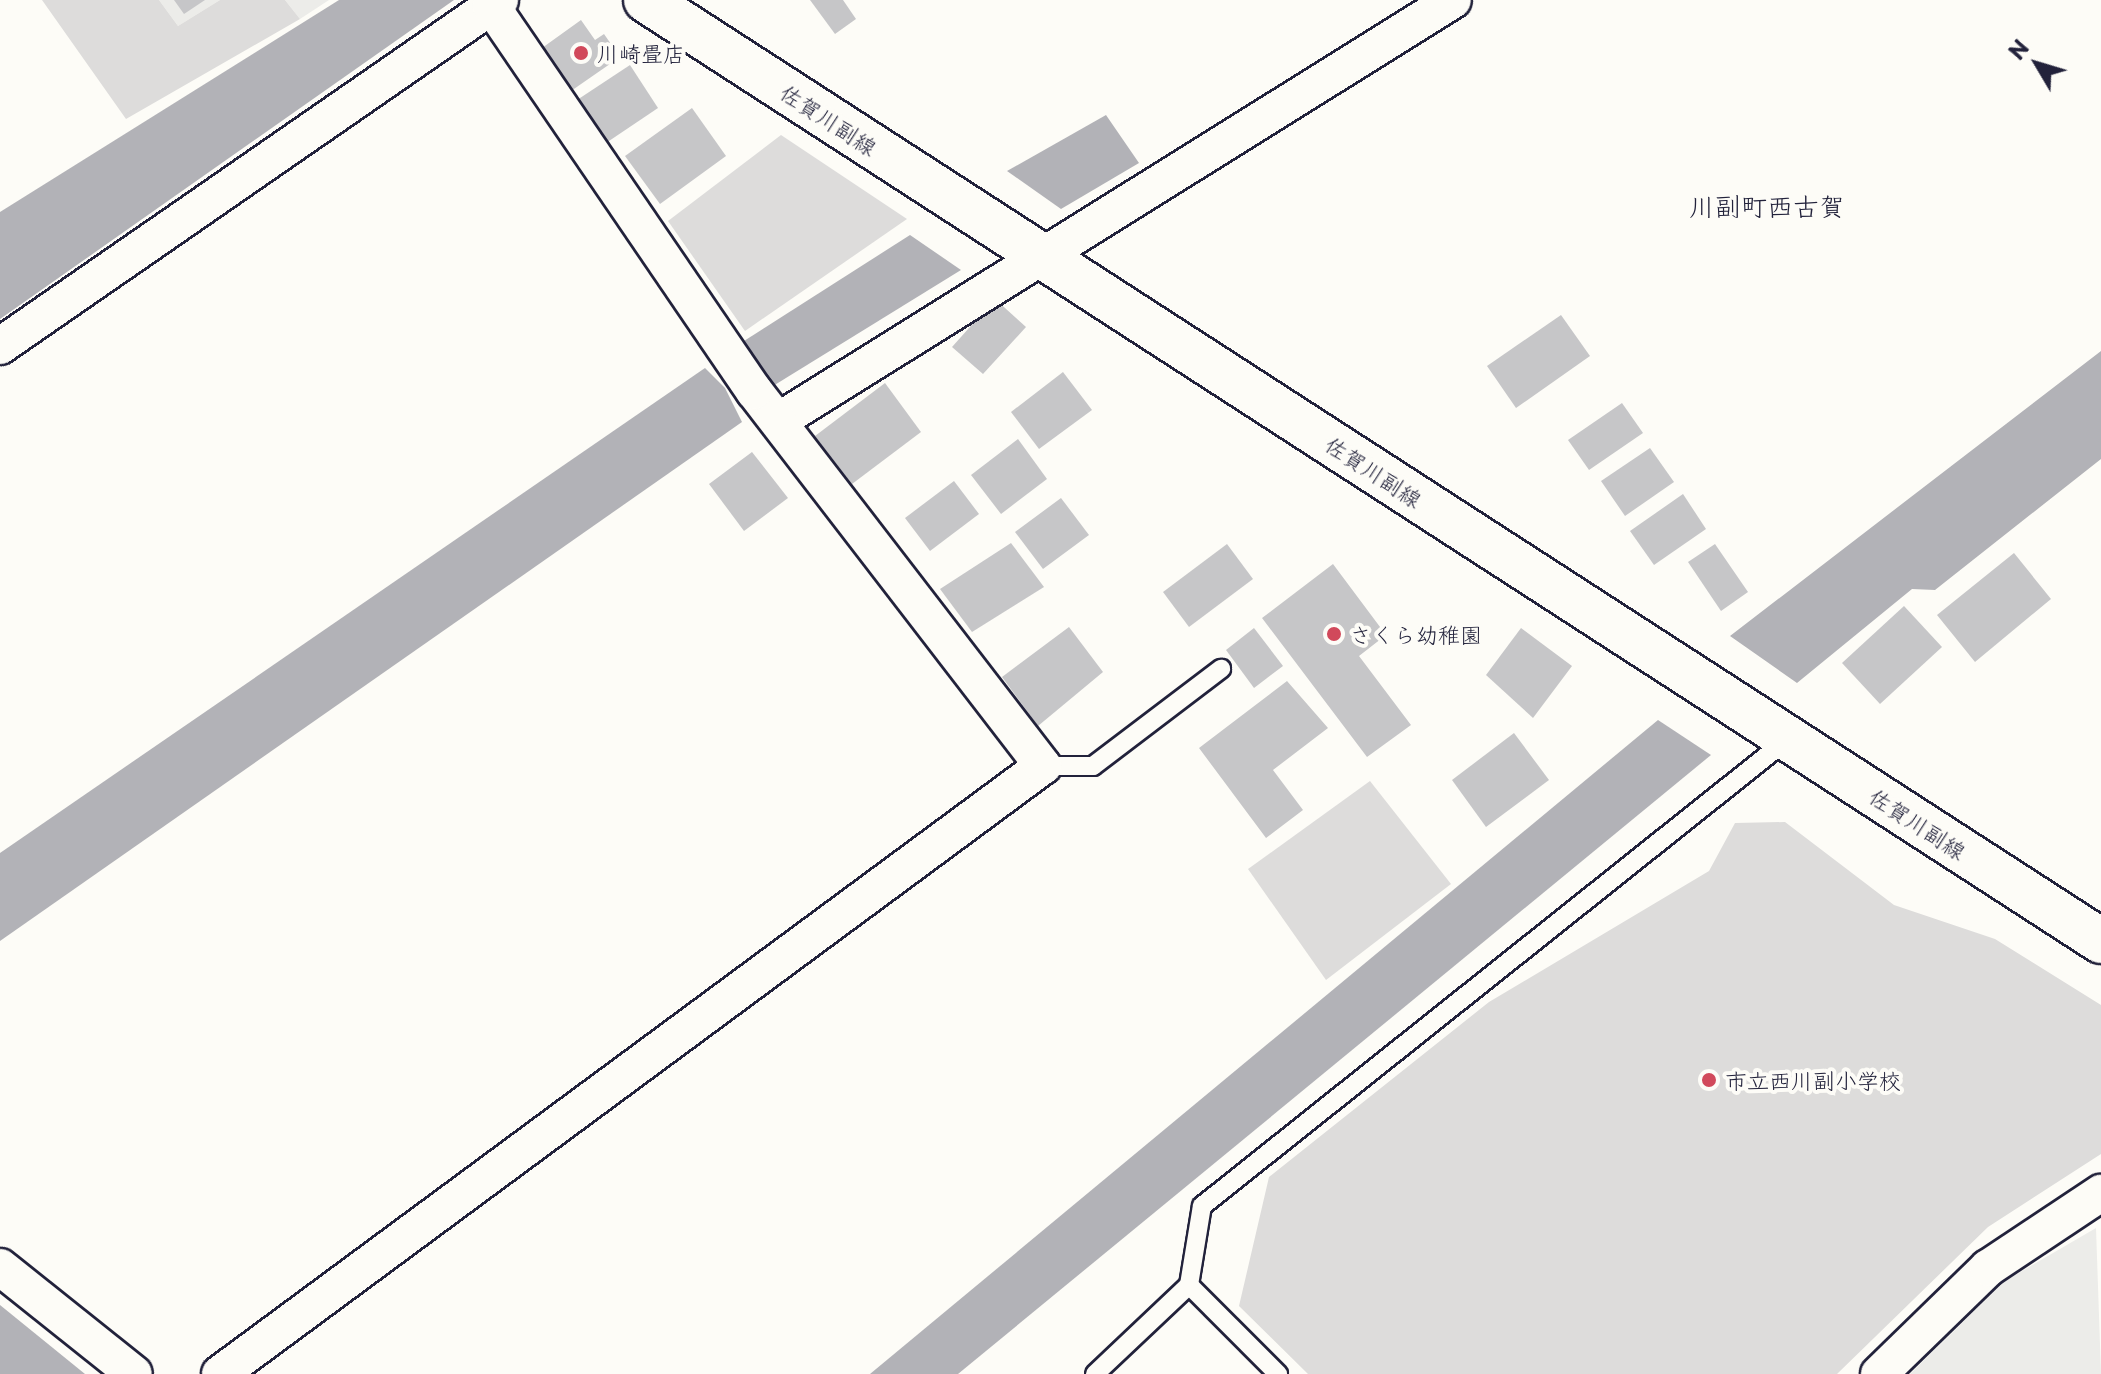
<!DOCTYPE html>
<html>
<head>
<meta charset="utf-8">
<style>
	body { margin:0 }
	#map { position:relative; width:2101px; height:1374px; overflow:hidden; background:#fdfcf7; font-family:"Playpen Sans","Klee One",sans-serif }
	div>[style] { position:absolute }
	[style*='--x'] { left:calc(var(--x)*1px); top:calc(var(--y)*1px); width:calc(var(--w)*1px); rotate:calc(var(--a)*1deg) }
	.built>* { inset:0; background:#ecece9 }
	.green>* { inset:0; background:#dddcdb }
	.water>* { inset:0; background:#b2b2b7 }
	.building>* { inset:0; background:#c6c6c8 }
	.roads { filter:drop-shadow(2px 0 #22223b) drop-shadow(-2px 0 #22223b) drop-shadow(0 2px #22223b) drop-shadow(0 -2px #22223b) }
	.service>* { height:18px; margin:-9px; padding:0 9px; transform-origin:9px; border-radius:9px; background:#fdfcf7 }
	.minor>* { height:36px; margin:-18px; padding:0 18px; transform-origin:18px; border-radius:18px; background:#fdfcf7 }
	.primary>* { height:44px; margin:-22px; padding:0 22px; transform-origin:22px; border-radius:22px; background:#fdfcf7 }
	.dots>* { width:22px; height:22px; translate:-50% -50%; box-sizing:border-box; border:4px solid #fdfcf7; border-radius:50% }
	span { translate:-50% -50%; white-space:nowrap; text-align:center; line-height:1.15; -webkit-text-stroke:8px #fdfcf7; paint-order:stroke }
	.poi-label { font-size:22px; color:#22223b }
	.left { translate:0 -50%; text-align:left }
	.street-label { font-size:22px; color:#22223b }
	.quarter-label { font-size:26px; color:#22223b }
	.north { position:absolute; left:1997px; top:24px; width:80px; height:80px; -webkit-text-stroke:6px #fdfcf7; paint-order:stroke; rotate:308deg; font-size:22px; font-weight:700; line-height:32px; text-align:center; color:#22223b }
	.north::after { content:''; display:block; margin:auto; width:28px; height:36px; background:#22223b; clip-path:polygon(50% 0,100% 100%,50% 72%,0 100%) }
</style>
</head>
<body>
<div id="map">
	<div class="built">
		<div style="clip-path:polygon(159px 0,220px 0,178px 26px)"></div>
		<div style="clip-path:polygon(285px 0,329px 0,300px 19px)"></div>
		<div style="clip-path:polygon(2096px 1228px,2101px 1374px,1910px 1374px,2005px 1281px)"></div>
	</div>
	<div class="green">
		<div style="clip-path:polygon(42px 0,159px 0,178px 26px,220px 0,285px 0,300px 19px,126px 119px)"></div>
		<div style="clip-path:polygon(781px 135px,907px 219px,745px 331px,668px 221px)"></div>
		<div style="clip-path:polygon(1370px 781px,1451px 884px,1326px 980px,1248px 869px)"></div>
		<div style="clip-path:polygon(1785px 822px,1894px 905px,1995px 939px,2101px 1005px,2101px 1154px,1988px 1227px,1837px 1374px,1308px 1374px,1239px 1306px,1269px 1177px,1489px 1002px,1709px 871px,1735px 823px)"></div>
	</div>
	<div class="water">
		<div style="clip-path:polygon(339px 0,454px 0,0 319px,0 212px)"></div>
		<div style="clip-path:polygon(1106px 115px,1139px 163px,1061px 209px,1007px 171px)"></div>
		<div style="clip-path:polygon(910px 235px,961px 270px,773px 386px,744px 341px)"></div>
		<div style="clip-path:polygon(2101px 351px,2101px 459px,1935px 590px,1912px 589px,1797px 683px,1730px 636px)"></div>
		<div style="clip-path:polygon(705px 368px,725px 388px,742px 422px,0 941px,0 853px)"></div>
		<div style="clip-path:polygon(1658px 720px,1711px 755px,958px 1374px,870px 1374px)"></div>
		<div style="clip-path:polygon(0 1305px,85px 1374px,0 1374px)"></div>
	</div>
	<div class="building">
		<div style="clip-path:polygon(174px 0,205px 0,184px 14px)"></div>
		<div style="clip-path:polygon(810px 0,843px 0,856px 19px,835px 34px)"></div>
		<div style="clip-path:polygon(581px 20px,595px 40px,604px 34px,620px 57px,571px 91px,542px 48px)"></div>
		<div style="clip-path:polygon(630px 65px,658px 108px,606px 143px,577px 100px)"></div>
		<div style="clip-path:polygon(692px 108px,726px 156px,660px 204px,625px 156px)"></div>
		<div style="clip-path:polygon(995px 299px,1026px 327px,983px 374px,952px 347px)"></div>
		<div style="clip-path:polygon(1561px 315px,1590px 356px,1516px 408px,1487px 366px)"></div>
		<div style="clip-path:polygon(1063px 372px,1092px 410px,1039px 449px,1011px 412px)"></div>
		<div style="clip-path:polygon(885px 383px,921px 432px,852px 484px,815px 436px)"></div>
		<div style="clip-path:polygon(1622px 403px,1643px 433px,1589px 470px,1568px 440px)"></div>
		<div style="clip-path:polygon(1018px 439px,1047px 479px,1001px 514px,971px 475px)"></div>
		<div style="clip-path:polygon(1650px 448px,1674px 482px,1625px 516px,1601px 481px)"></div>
		<div style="clip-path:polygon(752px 452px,788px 498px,744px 531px,709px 484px)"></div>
		<div style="clip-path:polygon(954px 481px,979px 514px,930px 551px,905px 518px)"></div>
		<div style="clip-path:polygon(1683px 494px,1706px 529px,1654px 565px,1630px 531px)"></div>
		<div style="clip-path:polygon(1061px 498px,1089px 535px,1043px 569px,1015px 532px)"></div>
		<div style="clip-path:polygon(1011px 543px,1044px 587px,972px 632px,940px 589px)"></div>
		<div style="clip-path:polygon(1227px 544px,1253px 579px,1189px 627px,1163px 592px)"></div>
		<div style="clip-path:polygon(1715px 544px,1748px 592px,1721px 611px,1688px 562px)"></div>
		<div style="clip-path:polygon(2014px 553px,2051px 599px,1975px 662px,1937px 615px)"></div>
		<div style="clip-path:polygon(1333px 564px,1386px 635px,1359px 656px,1411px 725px,1367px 757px,1262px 618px)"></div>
		<div style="clip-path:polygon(1904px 606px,1942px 647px,1880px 704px,1842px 663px)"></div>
		<div style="clip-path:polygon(1069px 627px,1103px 672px,1038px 726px,1002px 677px)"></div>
		<div style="clip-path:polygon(1254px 628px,1283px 666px,1254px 688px,1226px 650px)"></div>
		<div style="clip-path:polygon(1521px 628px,1572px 666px,1533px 718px,1486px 675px)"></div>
		<div style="clip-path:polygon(1287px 681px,1328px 728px,1273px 770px,1303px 810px,1266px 838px,1199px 748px)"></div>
		<div style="clip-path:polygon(1514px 733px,1549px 780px,1486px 827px,1452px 780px)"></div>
	</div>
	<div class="roads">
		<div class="service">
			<div style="--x:1043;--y:766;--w:50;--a:0"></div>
			<div style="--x:1093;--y:766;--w:161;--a:-37.2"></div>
			<div style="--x:1189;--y:1285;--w:80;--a:-80.7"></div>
			<div style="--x:1202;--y:1206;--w:749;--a:-38.55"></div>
			<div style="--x:1095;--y:1374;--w:129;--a:-43.4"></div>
			<div style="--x:1189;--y:1285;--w:126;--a:45"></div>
		</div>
		<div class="minor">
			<div style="--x:0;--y:346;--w:608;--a:-34.68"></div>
			<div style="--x:780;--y:420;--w:793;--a:-31.97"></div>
			<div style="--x:0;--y:1267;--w:171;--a:38.6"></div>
			<div style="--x:220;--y:1374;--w:1023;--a:-36.46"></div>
			<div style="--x:1043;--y:766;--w:473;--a:-127.6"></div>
			<div style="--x:754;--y:391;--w:467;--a:-124.3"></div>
			<div style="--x:1879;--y:1374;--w:152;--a:-44.2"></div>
			<div style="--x:1988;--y:1268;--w:136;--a:-33.6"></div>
		</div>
		<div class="primary">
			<div style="--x:646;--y:0;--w:1733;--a:32.89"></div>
		</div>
	</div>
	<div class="dots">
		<div style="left:581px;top:53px;background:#d1495b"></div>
		<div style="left:1334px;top:634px;background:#d1495b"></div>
		<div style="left:1709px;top:1080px;background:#d1495b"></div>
	</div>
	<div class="poi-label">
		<span class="left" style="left:597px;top:53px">川崎畳店</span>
		<span class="left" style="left:1350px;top:634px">さくら幼稚園</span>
		<span class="left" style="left:1725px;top:1080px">市立西川副小学校</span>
	</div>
	<div class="street-label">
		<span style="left:829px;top:119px;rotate:33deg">佐賀川副線</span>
		<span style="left:1374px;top:471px;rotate:33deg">佐賀川副線</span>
		<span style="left:1918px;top:823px;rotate:33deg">佐賀川副線</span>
	</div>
	<div class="quarter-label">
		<span style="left:1767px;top:206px">川副町西古賀</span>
	</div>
	<div class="north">N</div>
</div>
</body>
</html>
